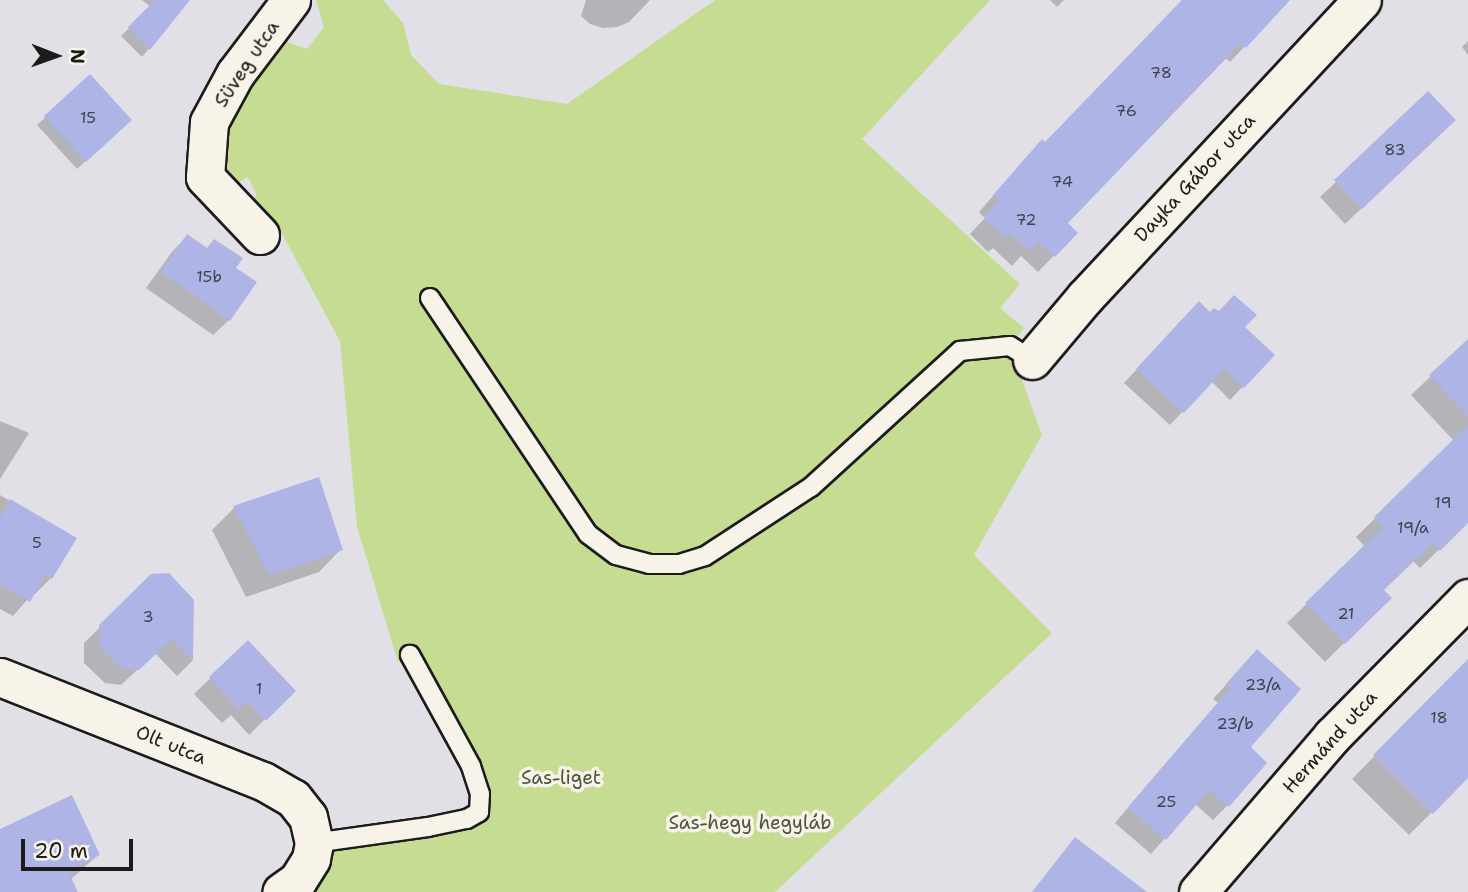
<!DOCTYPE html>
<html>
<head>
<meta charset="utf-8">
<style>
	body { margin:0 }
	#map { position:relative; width:1468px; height:892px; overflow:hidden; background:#e1e0e7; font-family:"Shantell Sans",sans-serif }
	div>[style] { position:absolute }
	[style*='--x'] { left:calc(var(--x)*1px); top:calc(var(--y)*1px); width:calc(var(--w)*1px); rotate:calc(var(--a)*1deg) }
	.green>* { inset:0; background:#c5dc92 }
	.shadow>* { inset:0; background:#0003 }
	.building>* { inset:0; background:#aeb5e6 }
	.roads { filter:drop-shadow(2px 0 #1c1c1c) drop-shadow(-2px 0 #1c1c1c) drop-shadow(0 2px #1c1c1c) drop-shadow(0 -2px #1c1c1c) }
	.lane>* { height:18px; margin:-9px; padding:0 9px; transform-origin:9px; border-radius:9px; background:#f7f3e8 }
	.street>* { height:37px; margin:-18.5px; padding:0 18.5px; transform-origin:18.5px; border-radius:18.5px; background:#f7f3e8 }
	span { translate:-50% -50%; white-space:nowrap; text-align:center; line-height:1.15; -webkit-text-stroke:7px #f7f3e8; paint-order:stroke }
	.number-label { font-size:16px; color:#40424e }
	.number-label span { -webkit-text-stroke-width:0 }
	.street-label { font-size:19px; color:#1c1c1c }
	.park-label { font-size:19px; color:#4f563f }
	.north { position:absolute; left:21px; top:21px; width:70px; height:70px; -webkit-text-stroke:5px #f7f3e8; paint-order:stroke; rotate:91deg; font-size:19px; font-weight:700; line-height:28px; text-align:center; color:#1c1c1c }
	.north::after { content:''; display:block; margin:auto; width:24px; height:32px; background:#1c1c1c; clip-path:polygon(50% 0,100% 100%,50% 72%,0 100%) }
	.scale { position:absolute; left:21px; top:839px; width:112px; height:32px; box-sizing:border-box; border:4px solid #1c1c1c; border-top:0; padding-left:9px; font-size:21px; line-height:24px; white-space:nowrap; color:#1c1c1c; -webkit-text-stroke:5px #f7f3e8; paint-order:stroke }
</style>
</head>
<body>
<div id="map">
	<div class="green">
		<div style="clip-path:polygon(316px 0,383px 0,403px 23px,411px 55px,439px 84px,567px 104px,715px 0,990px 0,862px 139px,1020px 284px,1000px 308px,1024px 328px,1010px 347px,1042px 435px,974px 555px,1052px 633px,775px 892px,281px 892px,314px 843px,467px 819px,480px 794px,410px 655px,398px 662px,357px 527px,340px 341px,280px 230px,269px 231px,241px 208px,257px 195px,248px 177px,228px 188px,215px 178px,217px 127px,279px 39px,307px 49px,324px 27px)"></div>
	</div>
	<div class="shadow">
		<div style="clip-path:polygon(142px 0,188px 0,142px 57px,121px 36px,151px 7px)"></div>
		<div style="clip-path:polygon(586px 0,650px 0,629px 22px,617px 27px,603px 28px,590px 24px,581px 16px)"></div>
		<div style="clip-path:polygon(1050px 0,1064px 0,1057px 7px)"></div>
		<div style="clip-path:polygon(1182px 0,1289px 0,1230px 62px,1225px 58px,1066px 223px,1076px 233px,1038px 272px,1021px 256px,1012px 266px,993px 248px,988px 252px,970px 234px,985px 218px,979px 212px,1027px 157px,1045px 144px)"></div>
		<div style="clip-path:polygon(1468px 41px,1468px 55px,1462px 47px)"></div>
		<div style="clip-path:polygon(90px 76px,122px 128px,77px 169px,37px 125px)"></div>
		<div style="clip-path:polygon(1438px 136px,1345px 224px,1320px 197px,1336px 182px)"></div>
		<div style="clip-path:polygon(187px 236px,233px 268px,229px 320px,213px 335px,146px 288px,172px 252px)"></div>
		<div style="clip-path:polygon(1210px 314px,1273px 355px,1230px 400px,1211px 381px,1170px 425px,1124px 383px,1186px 316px)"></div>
		<div style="clip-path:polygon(1468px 341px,1468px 508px,1461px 528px,1420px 568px,1413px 561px,1382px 591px,1389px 598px,1325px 662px,1287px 623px,1365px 547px,1356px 537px,1454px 441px,1411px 395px)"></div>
		<div style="clip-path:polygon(0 421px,29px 433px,0 479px)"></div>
		<div style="clip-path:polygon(0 495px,74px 539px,51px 578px,35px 594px,33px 593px,13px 616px,0 609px)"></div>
		<div style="clip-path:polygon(234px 508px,341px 549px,319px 572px,246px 597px,212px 530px)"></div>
		<div style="clip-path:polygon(152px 576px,193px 600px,192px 661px,177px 676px,155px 653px,121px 685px,105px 683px,84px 663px,84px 643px)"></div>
		<div style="clip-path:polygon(248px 642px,294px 691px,249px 735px,231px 715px,222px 723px,194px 694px)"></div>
		<div style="clip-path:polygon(1243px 666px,1248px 747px,1228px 805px,1213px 820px,1195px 804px,1151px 854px,1115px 823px,1218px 703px,1213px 699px)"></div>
		<div style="clip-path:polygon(1457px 672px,1468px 683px,1468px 776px,1409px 835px,1352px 779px)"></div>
		<div style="clip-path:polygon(0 831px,98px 855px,70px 880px,76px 892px,0 892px)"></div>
	</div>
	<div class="building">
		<div style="clip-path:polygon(155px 0,190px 0,150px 50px,128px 27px)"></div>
		<div style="clip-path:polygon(1182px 0,1290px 0,1246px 48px,1241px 43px,1068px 223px,1078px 233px,1055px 257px,1038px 242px,1029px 251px,1010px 233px,1005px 238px,984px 218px,999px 201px,993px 195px,1042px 139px,1045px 142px)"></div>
		<div style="clip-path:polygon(90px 74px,132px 120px,86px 162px,44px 116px)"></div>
		<div style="clip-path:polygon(1428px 91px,1456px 120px,1362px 209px,1334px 180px)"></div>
		<div style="clip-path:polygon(187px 234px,207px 248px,214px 239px,243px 258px,236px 268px,257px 282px,230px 321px,161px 272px)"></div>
		<div style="clip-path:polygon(1234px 295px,1257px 315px,1245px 327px,1275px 355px,1244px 388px,1225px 369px,1184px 413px,1136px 369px,1199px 301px,1210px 312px,1214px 308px,1219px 311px)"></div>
		<div style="clip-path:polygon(1468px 339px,1468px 417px,1429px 375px)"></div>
		<div style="clip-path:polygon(1468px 425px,1468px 523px,1440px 551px,1433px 543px,1384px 590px,1392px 598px,1345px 644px,1305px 603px,1383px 527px,1374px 517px)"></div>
		<div style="clip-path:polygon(319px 477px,343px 550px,269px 575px,233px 506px)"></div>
		<div style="clip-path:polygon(10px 499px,77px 538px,52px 579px,45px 575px,30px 602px,0 584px,0 518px)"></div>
		<div style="clip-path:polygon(169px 573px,194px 600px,193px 661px,172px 639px,139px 670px,121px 668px,100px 648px,99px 625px,151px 574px)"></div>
		<div style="clip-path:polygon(248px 640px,296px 691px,266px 721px,247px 701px,239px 709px,209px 677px)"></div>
		<div style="clip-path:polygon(1257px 649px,1301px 689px,1251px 747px,1267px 763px,1229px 807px,1209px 790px,1166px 840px,1128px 807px,1231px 687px,1226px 684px)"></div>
		<div style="clip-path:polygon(1468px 659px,1468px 778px,1433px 814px,1373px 755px)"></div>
		<div style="clip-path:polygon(72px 795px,100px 855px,68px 871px,78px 892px,0 892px,0 829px)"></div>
		<div style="clip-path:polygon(1075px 837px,1147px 892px,1032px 892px)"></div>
	</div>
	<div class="roads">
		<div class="lane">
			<div style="--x:430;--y:298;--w:284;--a:56.2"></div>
			<div style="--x:588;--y:534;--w:35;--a:37"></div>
			<div style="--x:616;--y:555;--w:34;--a:15"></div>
			<div style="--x:649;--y:564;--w:30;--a:0"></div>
			<div style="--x:679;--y:564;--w:27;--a:-17"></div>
			<div style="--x:705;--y:556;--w:126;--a:-33.1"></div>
			<div style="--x:811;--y:487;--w:202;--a:-42.4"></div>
			<div style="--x:960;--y:351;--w:50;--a:-5.7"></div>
			<div style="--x:1010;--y:346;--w:26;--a:32"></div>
			<div style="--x:314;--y:843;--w:115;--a:-8"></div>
			<div style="--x:428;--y:827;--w:40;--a:-12"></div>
			<div style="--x:467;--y:819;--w:14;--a:-30"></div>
			<div style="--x:479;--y:812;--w:18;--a:-87"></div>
			<div style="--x:480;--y:794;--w:29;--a:-108"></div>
			<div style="--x:471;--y:766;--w:127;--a:-118.8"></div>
		</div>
		<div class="street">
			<div style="--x:260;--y:235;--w:80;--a:-133.5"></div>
			<div style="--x:205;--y:177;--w:55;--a:-85.8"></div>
			<div style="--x:209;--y:122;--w:55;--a:-61.6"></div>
			<div style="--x:235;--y:74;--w:93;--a:-52.9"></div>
			<div style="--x:1032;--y:360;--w:82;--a:-49.9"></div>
			<div style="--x:1085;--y:297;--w:406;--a:-47"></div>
			<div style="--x:0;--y:677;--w:283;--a:21.6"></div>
			<div style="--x:263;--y:781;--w:34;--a:30"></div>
			<div style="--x:293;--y:798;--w:24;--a:52"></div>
			<div style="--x:308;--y:817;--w:27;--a:77"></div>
			<div style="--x:314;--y:843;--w:16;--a:101"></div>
			<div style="--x:311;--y:859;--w:26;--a:122"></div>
			<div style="--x:297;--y:881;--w:19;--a:145"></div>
			<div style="--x:1198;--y:892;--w:206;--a:-49.3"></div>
			<div style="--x:1332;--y:736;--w:194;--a:-45.4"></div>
		</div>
	</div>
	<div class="number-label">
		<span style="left:1161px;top:73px">78</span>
		<span style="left:1126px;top:111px">76</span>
		<span style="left:88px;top:118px">15</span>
		<span style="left:1395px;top:150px">83</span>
		<span style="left:1062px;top:182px">74</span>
		<span style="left:1026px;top:220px">72</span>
		<span style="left:209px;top:277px">15b</span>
		<span style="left:1443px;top:503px">19</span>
		<span style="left:1413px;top:528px">19/a</span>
		<span style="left:37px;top:543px">5</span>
		<span style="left:1346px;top:614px">21</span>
		<span style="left:148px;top:617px">3</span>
		<span style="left:1263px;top:685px">23/a</span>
		<span style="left:259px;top:689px">1</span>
		<span style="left:1439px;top:718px">18</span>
		<span style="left:1235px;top:724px">23/b</span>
		<span style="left:1166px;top:802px">25</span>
	</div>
	<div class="street-label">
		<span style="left:247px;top:64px;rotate:-56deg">Süveg utca</span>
		<span style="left:1195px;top:178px;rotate:-47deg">Dayka Gábor utca</span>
		<span style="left:1330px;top:742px;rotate:-48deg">Hermánd utca</span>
		<span style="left:171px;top:745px;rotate:22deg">Olt utca</span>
	</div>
	<div class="park-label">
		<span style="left:561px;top:778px">Sas-liget</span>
		<span style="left:750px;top:823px">Sas-hegy hegyláb</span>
	</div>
	<div class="north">N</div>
	<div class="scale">20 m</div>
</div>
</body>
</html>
